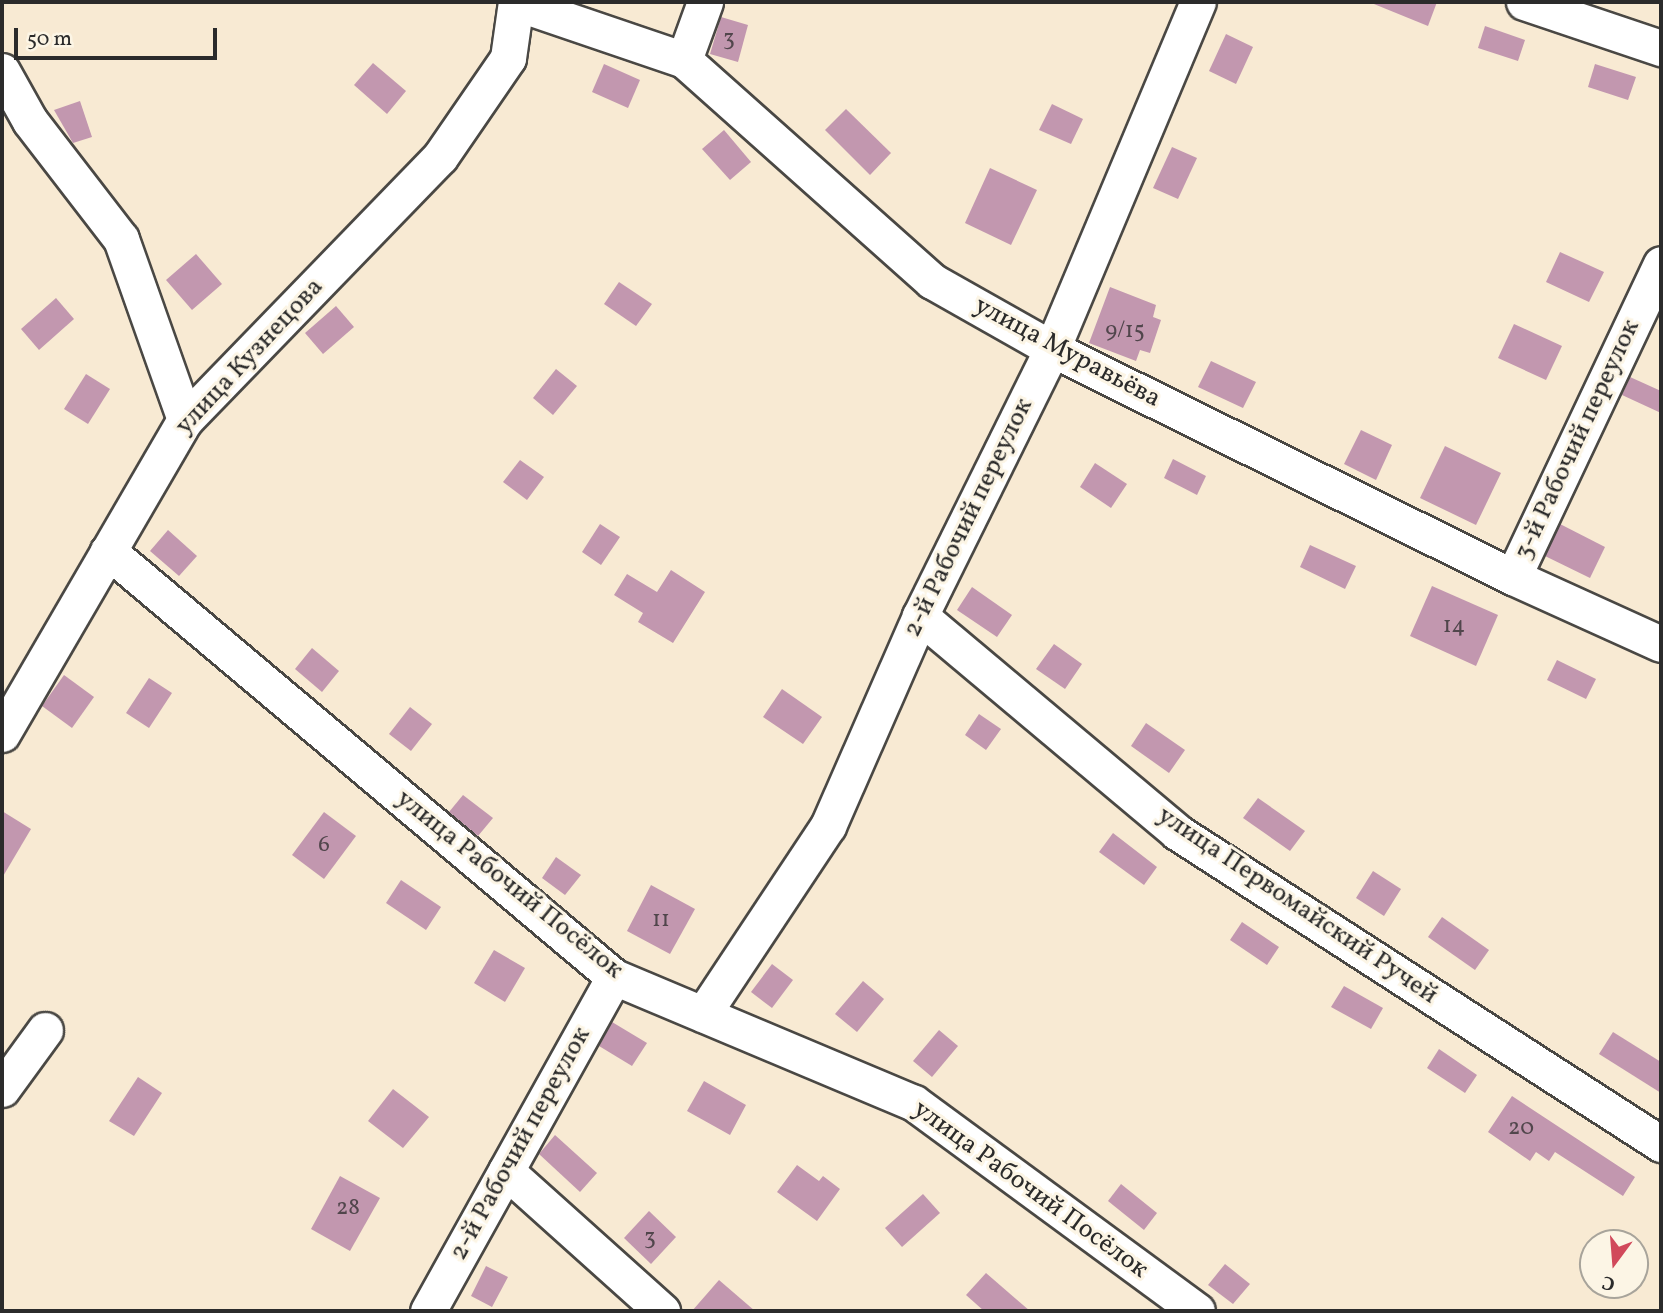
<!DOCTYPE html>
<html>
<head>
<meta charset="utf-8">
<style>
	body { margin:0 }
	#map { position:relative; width:1663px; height:1313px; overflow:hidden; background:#f8ead3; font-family:Vollkorn,serif }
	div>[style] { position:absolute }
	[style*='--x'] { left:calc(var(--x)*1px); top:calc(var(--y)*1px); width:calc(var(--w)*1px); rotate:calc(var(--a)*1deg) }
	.building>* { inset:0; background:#c297af }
	.roads { filter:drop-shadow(2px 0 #4a4844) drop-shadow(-2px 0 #4a4844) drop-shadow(0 2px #4a4844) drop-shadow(0 -2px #4a4844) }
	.minor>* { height:35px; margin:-17.5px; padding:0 17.5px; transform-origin:17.5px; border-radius:17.5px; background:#fff }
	span { translate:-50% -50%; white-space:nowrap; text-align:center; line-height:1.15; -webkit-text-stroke:6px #fcf5e5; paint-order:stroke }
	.number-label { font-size:23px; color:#51464c }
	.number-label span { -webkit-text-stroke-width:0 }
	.street-label { font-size:26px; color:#2b2b2b }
	.frame { position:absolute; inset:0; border:4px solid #2b2b2b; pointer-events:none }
	.north { position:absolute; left:1579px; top:1229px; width:70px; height:70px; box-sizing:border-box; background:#fcf5e5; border:2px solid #a8a49b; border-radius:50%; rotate:196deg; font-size:19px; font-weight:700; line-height:28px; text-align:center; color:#2b2b2b }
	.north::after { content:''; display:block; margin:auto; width:24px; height:32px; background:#d1495b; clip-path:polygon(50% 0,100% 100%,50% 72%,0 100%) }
	.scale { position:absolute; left:14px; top:28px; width:203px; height:32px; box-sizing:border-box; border:4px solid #2b2b2b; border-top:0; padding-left:9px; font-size:21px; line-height:24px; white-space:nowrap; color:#2b2b2b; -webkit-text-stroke:5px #fcf5e5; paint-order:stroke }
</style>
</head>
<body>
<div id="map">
	<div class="building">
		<div style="clip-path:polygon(1369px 2px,1437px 2px,1428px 26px)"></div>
		<div style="clip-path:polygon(721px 17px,748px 25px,738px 62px,710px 54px)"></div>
		<div style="clip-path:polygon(1485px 26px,1525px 40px,1518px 61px,1478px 48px)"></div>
		<div style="clip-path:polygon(1226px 34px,1253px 47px,1236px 84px,1209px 71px)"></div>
		<div style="clip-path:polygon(373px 63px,406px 91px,387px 114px,354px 85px)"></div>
		<div style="clip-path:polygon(604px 64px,640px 80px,628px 108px,592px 92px)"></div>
		<div style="clip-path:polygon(1595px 64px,1636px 77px,1628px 100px,1588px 87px)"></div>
		<div style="clip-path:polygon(80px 101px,92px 137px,73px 143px,54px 110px)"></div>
		<div style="clip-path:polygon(1052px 104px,1083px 119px,1071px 144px,1039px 130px)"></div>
		<div style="clip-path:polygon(846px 109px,891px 153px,870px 175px,825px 130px)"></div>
		<div style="clip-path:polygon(724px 130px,751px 162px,730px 180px,702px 149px)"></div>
		<div style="clip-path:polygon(1172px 147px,1197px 158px,1178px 199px,1153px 188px)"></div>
		<div style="clip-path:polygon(990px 168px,1037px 190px,1011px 245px,965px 223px)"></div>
		<div style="clip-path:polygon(1560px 252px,1604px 272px,1589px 302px,1546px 282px)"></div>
		<div style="clip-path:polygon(196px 254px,222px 284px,192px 310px,166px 280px)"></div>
		<div style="clip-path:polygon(619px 282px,652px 304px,636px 326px,604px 304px)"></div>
		<div style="clip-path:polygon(1110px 287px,1156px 305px,1153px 317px,1161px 320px,1150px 353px,1140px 350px,1136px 361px,1089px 343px)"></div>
		<div style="clip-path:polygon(56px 298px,74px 319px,39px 350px,21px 329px)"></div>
		<div style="clip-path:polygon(336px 306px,354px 327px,323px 354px,305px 333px)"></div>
		<div style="clip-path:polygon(1514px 324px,1562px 346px,1546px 380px,1498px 358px)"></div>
		<div style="clip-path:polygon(1211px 361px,1256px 382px,1243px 408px,1198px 387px)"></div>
		<div style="clip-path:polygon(556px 369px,577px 386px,553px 415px,533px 398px)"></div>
		<div style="clip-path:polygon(86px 374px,110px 389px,88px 424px,64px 409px)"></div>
		<div style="clip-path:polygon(1630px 377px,1661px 391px,1661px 413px,1622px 395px)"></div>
		<div style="clip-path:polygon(1361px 430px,1392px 445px,1376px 480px,1344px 464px)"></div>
		<div style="clip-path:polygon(1445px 446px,1501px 473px,1476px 525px,1420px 498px)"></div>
		<div style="clip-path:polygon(1173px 459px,1206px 476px,1197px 495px,1164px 478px)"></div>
		<div style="clip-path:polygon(520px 460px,544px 477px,527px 500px,503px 482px)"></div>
		<div style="clip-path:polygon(1095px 463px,1127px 484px,1111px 508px,1080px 487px)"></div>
		<div style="clip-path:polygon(600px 524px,620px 537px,601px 565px,582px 552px)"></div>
		<div style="clip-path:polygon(1560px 524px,1605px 547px,1590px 578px,1545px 556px)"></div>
		<div style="clip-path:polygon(168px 530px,197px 556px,179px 576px,150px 551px)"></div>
		<div style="clip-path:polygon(1310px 545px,1356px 566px,1345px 589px,1300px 567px)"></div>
		<div style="clip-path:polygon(671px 570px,705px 592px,673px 643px,638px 622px,643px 613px,614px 595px,627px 574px,657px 592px)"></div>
		<div style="clip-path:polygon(1432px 586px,1498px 615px,1476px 666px,1410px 636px)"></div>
		<div style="clip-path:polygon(972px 587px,1012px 615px,997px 637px,957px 610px)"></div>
		<div style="clip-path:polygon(1054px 644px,1082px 664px,1065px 689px,1036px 669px)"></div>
		<div style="clip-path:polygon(312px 648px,339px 671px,322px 692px,295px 669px)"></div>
		<div style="clip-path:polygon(1557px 660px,1596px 679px,1586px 699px,1547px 680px)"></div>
		<div style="clip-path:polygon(64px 675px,94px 697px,72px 728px,42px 706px)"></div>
		<div style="clip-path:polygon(149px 678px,172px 693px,149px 728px,126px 713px)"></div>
		<div style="clip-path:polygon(782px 689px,822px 717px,803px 744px,763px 717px)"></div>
		<div style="clip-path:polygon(410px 707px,432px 724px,411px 751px,389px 734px)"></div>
		<div style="clip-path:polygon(979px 714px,1001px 729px,986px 750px,965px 735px)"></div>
		<div style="clip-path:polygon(1146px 723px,1185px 750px,1169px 773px,1131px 746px)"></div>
		<div style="clip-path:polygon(463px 795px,493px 818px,478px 836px,449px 812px)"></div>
		<div style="clip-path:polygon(1258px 798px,1305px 831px,1290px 851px,1243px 818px)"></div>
		<div style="clip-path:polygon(2px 811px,31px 829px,2px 878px)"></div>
		<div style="clip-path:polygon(324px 812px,356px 836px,324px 879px,292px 855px)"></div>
		<div style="clip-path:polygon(1113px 833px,1157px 867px,1144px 885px,1099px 852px)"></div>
		<div style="clip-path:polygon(556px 857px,581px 875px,565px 895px,542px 878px)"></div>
		<div style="clip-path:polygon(1373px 871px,1401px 889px,1384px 916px,1356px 898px)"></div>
		<div style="clip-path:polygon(401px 880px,441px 907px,426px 930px,386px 903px)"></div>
		<div style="clip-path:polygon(651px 885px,695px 909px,670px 954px,627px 931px)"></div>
		<div style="clip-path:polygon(1442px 917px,1489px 950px,1475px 970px,1428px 937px)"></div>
		<div style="clip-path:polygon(1242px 922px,1279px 947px,1267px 965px,1230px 940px)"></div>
		<div style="clip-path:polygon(494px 950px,525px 968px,505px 1002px,474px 983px)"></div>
		<div style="clip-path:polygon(772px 964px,793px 980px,772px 1008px,751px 992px)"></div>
		<div style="clip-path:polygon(863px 981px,884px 999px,857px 1032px,835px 1014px)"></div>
		<div style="clip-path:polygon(1344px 986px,1383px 1008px,1371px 1029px,1331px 1007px)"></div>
		<div style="clip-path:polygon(612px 1022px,647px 1043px,632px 1066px,599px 1046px)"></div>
		<div style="clip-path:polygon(939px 1030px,958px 1046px,932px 1077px,913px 1061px)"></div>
		<div style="clip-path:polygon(1613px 1032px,1661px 1062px,1661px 1093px,1599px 1054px)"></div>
		<div style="clip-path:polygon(1439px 1049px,1477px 1075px,1465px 1093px,1427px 1068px)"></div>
		<div style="clip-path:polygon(138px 1077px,162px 1093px,134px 1136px,109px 1121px)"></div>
		<div style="clip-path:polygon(704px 1081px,746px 1105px,730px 1135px,687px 1111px)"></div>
		<div style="clip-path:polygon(393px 1089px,429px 1117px,403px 1148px,368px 1121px)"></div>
		<div style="clip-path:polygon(1512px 1096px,1635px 1177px,1623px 1196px,1555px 1152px,1549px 1161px,1536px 1152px,1530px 1161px,1488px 1132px)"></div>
		<div style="clip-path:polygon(555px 1135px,597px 1173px,580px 1192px,539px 1154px)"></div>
		<div style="clip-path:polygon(797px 1165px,819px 1181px,823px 1176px,840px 1189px,817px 1221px,777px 1192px)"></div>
		<div style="clip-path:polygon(340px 1176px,380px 1198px,350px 1251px,311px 1229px)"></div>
		<div style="clip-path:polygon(1121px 1184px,1157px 1213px,1144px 1230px,1108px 1201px)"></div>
		<div style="clip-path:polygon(923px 1194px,940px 1213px,902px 1247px,885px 1228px)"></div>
		<div style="clip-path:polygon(649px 1211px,676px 1237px,651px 1264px,624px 1238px)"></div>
		<div style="clip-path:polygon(1225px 1264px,1250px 1284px,1233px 1304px,1208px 1285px)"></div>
		<div style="clip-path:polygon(486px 1266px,508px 1277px,492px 1307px,471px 1296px)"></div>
		<div style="clip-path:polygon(986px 1273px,1030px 1311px,984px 1311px,966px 1295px)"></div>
		<div style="clip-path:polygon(719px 1280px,755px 1311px,692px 1311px)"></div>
	</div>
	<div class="roads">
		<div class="minor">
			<div style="--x:1524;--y:2;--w:145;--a:18.6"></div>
			<div style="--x:517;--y:3;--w:176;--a:18.8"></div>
			<div style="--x:684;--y:60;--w:332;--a:41.7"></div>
			<div style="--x:932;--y:281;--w:138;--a:29.5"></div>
			<div style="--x:1052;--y:349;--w:514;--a:26.32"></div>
			<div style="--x:1513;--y:577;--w:162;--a:24.4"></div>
			<div style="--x:684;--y:60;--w:62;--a:-70.1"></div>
			<div style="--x:2;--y:71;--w:57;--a:60.8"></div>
			<div style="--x:30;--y:121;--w:149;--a:52.4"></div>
			<div style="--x:121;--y:239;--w:192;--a:70.5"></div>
			<div style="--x:108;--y:551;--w:661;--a:40.09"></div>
			<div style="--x:614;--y:977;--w:325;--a:22.8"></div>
			<div style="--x:914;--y:1103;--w:351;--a:36.3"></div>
			<div style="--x:1513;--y:577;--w:346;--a:-64.7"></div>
			<div style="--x:920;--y:616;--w:336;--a:40"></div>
			<div style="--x:1177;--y:832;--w:576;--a:32.81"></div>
			<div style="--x:2;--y:734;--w:363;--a:-59.8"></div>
			<div style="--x:185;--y:420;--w:366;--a:-45.9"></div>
			<div style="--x:440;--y:157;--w:120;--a:-55.5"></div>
			<div style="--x:508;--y:58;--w:57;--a:-81.9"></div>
			<div style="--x:703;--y:1014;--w:226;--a:-56.4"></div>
			<div style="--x:828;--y:826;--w:229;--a:-66.3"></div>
			<div style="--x:920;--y:616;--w:298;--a:-63.7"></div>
			<div style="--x:1052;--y:349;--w:376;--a:-67.2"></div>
			<div style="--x:2;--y:1089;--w:73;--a:-53.9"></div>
			<div style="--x:506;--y:1171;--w:210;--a:41.9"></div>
			<div style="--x:428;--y:1311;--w:382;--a:-60.9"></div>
		</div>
	</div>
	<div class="number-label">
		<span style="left:729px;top:39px">3</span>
		<span style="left:1125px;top:331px">9/15</span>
		<span style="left:1454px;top:626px">14</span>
		<span style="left:324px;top:845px">6</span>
		<span style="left:661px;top:920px">11</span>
		<span style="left:1521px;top:1128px">20</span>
		<span style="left:348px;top:1208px">28</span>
		<span style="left:650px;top:1238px">3</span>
	</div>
	<div class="street-label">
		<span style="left:1067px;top:353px;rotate:28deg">улица Муравьёва</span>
		<span style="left:250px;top:357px;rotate:-47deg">улица Кузнецова</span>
		<span style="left:1578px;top:440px;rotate:-65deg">3-й Рабочий переулок</span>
		<span style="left:969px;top:518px;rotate:-64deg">2-й Рабочий переулок</span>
		<span style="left:509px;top:885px;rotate:39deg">улица Рабочий Посёлок</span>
		<span style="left:1297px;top:906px;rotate:34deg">улица Первомайский Ручей</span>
		<span style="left:521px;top:1144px;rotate:-61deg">2-й Рабочий переулок</span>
		<span style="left:1030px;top:1190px;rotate:36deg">улица Рабочий Посёлок</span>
	</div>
	<div class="frame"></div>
	<div class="north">С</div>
	<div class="scale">50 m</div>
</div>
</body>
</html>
